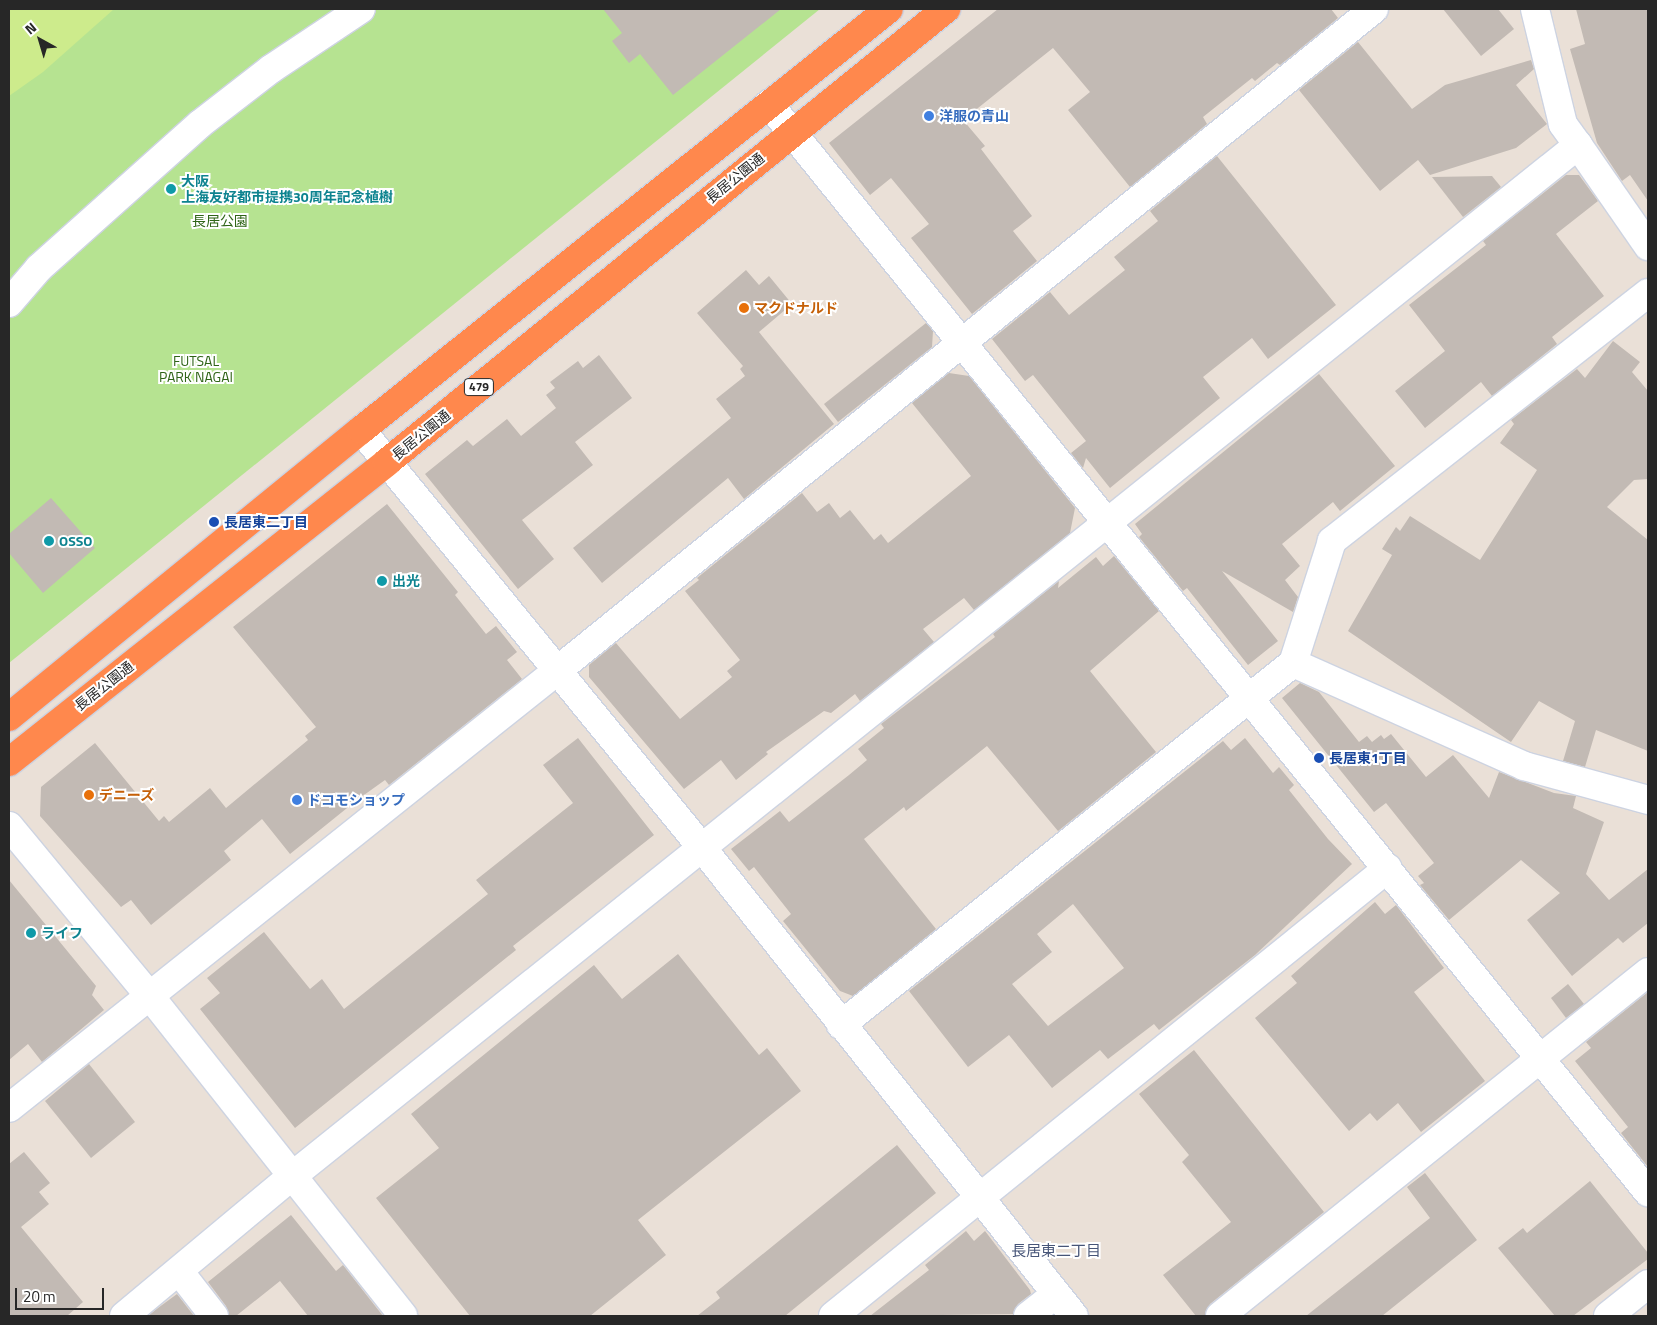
<!DOCTYPE html>
<html>
<head>
<meta charset="utf-8">
<style>
	body { margin:0 }
	#map { position:relative; width:1657px; height:1325px; overflow:hidden; background:#eae0d7; font-family:"Titillium Web","Noto Sans JP",sans-serif }
	div>[style] { position:absolute }
	[style*='--x'] { left:calc(var(--x)*1px); top:calc(var(--y)*1px); width:calc(var(--w)*1px); rotate:calc(var(--a)*1deg) }
	.green>* { inset:0; background:#b6e391 }
	.pitch>* { inset:0; background:#cdeb8c }
	.building>* { inset:0; background:#c2bab4 }
	.roads { filter:drop-shadow(1px 0 #cdd3e1) drop-shadow(-1px 0 #cdd3e1) drop-shadow(0 1px #cdd3e1) drop-shadow(0 -1px #cdd3e1) }
	.street>* { height:28px; margin:-14px; padding:0 14px; transform-origin:14px; border-radius:14px; background:#fff }
	.secondary>* { height:28px; margin:-14px; padding:0 14px; transform-origin:14px; border-radius:14px; background:#fff }
	.highway>* { height:28px; margin:-14px; padding:0 14px; transform-origin:14px; border-radius:14px; background:#ff884d }
	.dots>* { width:14px; height:14px; translate:-50% -50%; box-sizing:border-box; border:2px solid #fff; border-radius:50% }
	span { translate:-50% -50%; white-space:nowrap; text-align:center; line-height:1.15; -webkit-text-stroke:4px #fff; paint-order:stroke }
	.shield-label span { padding:1px 4px; background:#fff; border:1px solid; border-radius:4px; -webkit-text-stroke-width:0 }
	.shield-label { font-size:12px; color:#272727; font-weight:700 }
	.shop-label { font-size:14px; color:#366cbe; font-weight:700 }
	.left { translate:0 -50%; text-align:left }
	.street-label { font-size:14px; color:#272727 }
	.culture-label { font-size:14px; color:#0d838f; font-weight:700 }
	.park-label { font-size:14px; color:#2f6417 }
	.food-label { font-size:14px; color:#c56008; font-weight:700 }
	.transit-label { font-size:14px; color:#164399; font-weight:700 }
	.neighbourhood-label { font-size:15px; color:#475578 }
	.frame { position:absolute; inset:0; border:10px solid #272727; pointer-events:none }
	.north { position:absolute; left:15px; top:15px; width:50px; height:50px; -webkit-text-stroke:4px #fff; paint-order:stroke; rotate:321deg; font-size:14px; font-weight:700; line-height:20px; text-align:center; color:#272727 }
	.north::after { content:''; display:block; margin:auto; width:18px; height:22px; background:#272727; clip-path:polygon(50% 0,100% 100%,50% 72%,0 100%) }
	.scale { position:absolute; left:15px; top:1288px; width:89px; height:22px; box-sizing:border-box; border:2px solid #272727; border-top:0; padding-left:6px; font-size:15px; line-height:18px; white-space:nowrap; color:#272727; -webkit-text-stroke:4px #fff; paint-order:stroke }
</style>
</head>
<body>
<div id="map">
	<div class="green">
		<div style="clip-path:polygon(9px 9px,820px 9px,9px 663px)"></div>
	</div>
	<div class="pitch">
		<div style="clip-path:polygon(9px 9px,114px 9px,43px 72px,9px 96px)"></div>
	</div>
	<div class="building">
		<div style="clip-path:polygon(603px 9px,781px 9px,673px 95px,640px 54px,629px 63px,612px 41px,622px 33px)"></div>
		<div style="clip-path:polygon(998px 9px,1331px 9px,1338px 18px,1280px 65px,1277px 63px,1255px 81px,1252px 78px,1203px 117px,1207px 124px,1130px 187px,1068px 110px,1090px 92px,1053px 48px,963px 120px,985px 146px,981px 149px,1032px 216px,1013px 231px,1037px 261px,972px 314px,911px 238px,929px 224px,891px 178px,870px 195px,829px 143px)"></div>
		<div style="clip-path:polygon(1443px 9px,1498px 9px,1514px 29px,1481px 56px)"></div>
		<div style="clip-path:polygon(1576px 9px,1648px 9px,1648px 201px,1630px 175px,1622px 181px,1597px 143px,1570px 49px,1585px 44px)"></div>
		<div style="clip-path:polygon(1358px 42px,1412px 109px,1445px 85px,1531px 60px,1534px 69px,1516px 85px,1547px 124px,1516px 148px,1430px 175px,1418px 160px,1380px 191px,1299px 90px)"></div>
		<div style="clip-path:polygon(1217px 156px,1336px 305px,1268px 359px,1252px 338px,1203px 377px,1220px 398px,1110px 488px,1086px 458px,1083px 468px,1071px 453px,1086px 441px,1033px 375px,1025px 381px,992px 339px,1050px 292px,1069px 315px,1125px 270px,1114px 257px,1158px 221px,1150px 211px)"></div>
		<div style="clip-path:polygon(1566px 175px,1579px 175px,1598px 201px,1556px 234px,1604px 296px,1552px 337px,1557px 344px,1492px 396px,1481px 382px,1425px 428px,1395px 391px,1445px 351px,1409px 305px,1486px 245px,1483px 241px)"></div>
		<div style="clip-path:polygon(1492px 176px,1501px 187px,1463px 217px,1432px 177px)"></div>
		<div style="clip-path:polygon(746px 270px,759px 285px,769px 276px,792px 304px,759px 332px,834px 424px,744px 499px,728px 478px,602px 583px,573px 548px,731px 418px,716px 399px,745px 376px,740px 369px,743px 366px,697px 313px)"></div>
		<div style="clip-path:polygon(926px 323px,933px 331px,932px 347px,838px 422px,824px 404px)"></div>
		<div style="clip-path:polygon(1613px 341px,1640px 362px,1632px 372px,1648px 391px,1648px 479px,1634px 480px,1607px 507px,1648px 540px,1648px 751px,1596px 730px,1585px 767px,1563px 761px,1575px 721px,1539px 701px,1511px 742px,1348px 631px,1392px 555px,1382px 549px,1396px 527px,1400px 531px,1410px 516px,1480px 560px,1537px 470px,1500px 443px,1514px 424px,1511px 420px,1577px 369px,1585px 378px)"></div>
		<div style="clip-path:polygon(599px 355px,632px 398px,575px 442px,593px 465px,522px 520px,554px 559px,518px 589px,425px 474px,467px 440px,473px 446px,507px 419px,521px 436px,556px 408px,546px 395px,555px 388px,550px 382px,578px 361px,583px 368px)"></div>
		<div style="clip-path:polygon(949px 373px,969px 376px,1075px 508px,1070px 533px,974px 610px,964px 598px,923px 629px,934px 642px,860px 701px,855px 694px,831px 713px,824px 711px,766px 752px,768px 754px,736px 780px,721px 760px,684px 789px,589px 677px,589px 665px,616px 643px,680px 719px,732px 677px,727px 671px,740px 660px,685px 591px,699px 580px,697px 578px,802px 493px,817px 512px,829px 503px,840px 518px,850px 510px,874px 540px,881px 534px,888px 543px,971px 476px,912px 403px)"></div>
		<div style="clip-path:polygon(1319px 374px,1395px 466px,1340px 511px,1333px 502px,1282px 544px,1300px 566px,1285px 580px,1298px 597px,1293px 612px,1222px 571px,1278px 641px,1248px 665px,1187px 588px,1183px 591px,1139px 537px,1142px 534px,1135px 524px)"></div>
		<div style="clip-path:polygon(51px 498px,95px 548px,43px 593px,9px 553px,9px 534px)"></div>
		<div style="clip-path:polygon(387px 504px,458px 592px,455px 595px,486px 634px,496px 626px,517px 652px,507px 660px,522px 679px,389px 785px,385px 780px,357px 800px,290px 854px,262px 819px,224px 851px,231px 860px,151px 925px,131px 900px,121px 907px,40px 816px,41px 787px,95px 743px,159px 821px,164px 816px,169px 822px,210px 788px,226px 808px,308px 740px,305px 736px,316px 727px,233px 627px)"></div>
		<div style="clip-path:polygon(1114px 556px,1159px 611px,1090px 671px,1156px 752px,1058px 831px,987px 746px,906px 811px,904px 807px,864px 839px,936px 929px,853px 996px,840px 991px,783px 921px,791px 914px,754px 867px,749px 871px,731px 849px,780px 811px,789px 822px,849px 775px,867px 760px,858px 749px,884px 728px,881px 724px,995px 637px,993px 634px,1059px 581px,1058px 588px,1096px 557px,1103px 566px)"></div>
		<div style="clip-path:polygon(1300px 683px,1319px 692px,1359px 742px,1367px 736px,1372px 742px,1381px 735px,1384px 739px,1391px 734px,1426px 777px,1453px 755px,1489px 798px,1499px 772px,1554px 793px,1576px 796px,1573px 808px,1604px 822px,1586px 874px,1609px 900px,1648px 869px,1648px 923px,1623px 943px,1618px 938px,1572px 976px,1527px 920px,1560px 893px,1521px 860px,1449px 920px,1420px 885px,1424px 883px,1418px 876px,1434px 863px,1386px 803px,1374px 812px,1282px 698px)"></div>
		<div style="clip-path:polygon(578px 738px,654px 835px,513px 946px,516px 950px,295px 1128px,200px 1009px,220px 993px,207px 978px,264px 932px,310px 989px,322px 979px,344px 1009px,488px 894px,476px 880px,573px 803px,543px 765px)"></div>
		<div style="clip-path:polygon(evenodd,1245px 738px,1273px 773px,1279px 767px,1294px 785px,1289px 790px,1328px 839px,1352px 864px,1255px 955px,1159px 1030px,1154px 1024px,1108px 1059px,1100px 1050px,1052px 1088px,1009px 1035px,968px 1067px,909px 991px,1223px 741px,1231px 750px,1245px 738px,1073px 904px,1124px 968px,1048px 1026px,1012px 984px,1052px 952px,1037px 934px,1073px 904px)"></div>
		<div style="clip-path:polygon(9px 880px,96px 986px,92px 995px,104px 1010px,42px 1062px,28px 1044px,9px 1060px)"></div>
		<div style="clip-path:polygon(1375px 902px,1385px 914px,1396px 905px,1444px 968px,1414px 992px,1485px 1081px,1421px 1132px,1398px 1103px,1377px 1121px,1370px 1113px,1349px 1131px,1255px 1018px,1297px 983px,1291px 976px)"></div>
		<div style="clip-path:polygon(678px 954px,759px 1055px,767px 1048px,801px 1091px,638px 1220px,666px 1255px,590px 1316px,470px 1316px,376px 1198px,439px 1148px,411px 1114px,594px 965px,622px 999px)"></div>
		<div style="clip-path:polygon(1568px 984px,1584px 1004px,1566px 1018px,1551px 998px)"></div>
		<div style="clip-path:polygon(1648px 992px,1648px 1167px,1621px 1133px,1628px 1127px,1575px 1061px,1591px 1048px,1586px 1042px)"></div>
		<div style="clip-path:polygon(1194px 1050px,1324px 1212px,1210px 1304px,1205px 1316px,1196px 1316px,1163px 1275px,1231px 1222px,1182px 1162px,1189px 1155px,1139px 1094px)"></div>
		<div style="clip-path:polygon(89px 1064px,135px 1122px,91px 1158px,45px 1101px)"></div>
		<div style="clip-path:polygon(897px 1145px,936px 1193px,785px 1316px,697px 1316px,720px 1298px,716px 1292px)"></div>
		<div style="clip-path:polygon(24px 1152px,50px 1183px,39px 1192px,49px 1204px,21px 1227px,83px 1302px,67px 1316px,9px 1316px,9px 1164px)"></div>
		<div style="clip-path:polygon(1425px 1173px,1477px 1240px,1382px 1316px,1306px 1316px,1430px 1218px,1407px 1187px)"></div>
		<div style="clip-path:polygon(1590px 1181px,1648px 1253px,1648px 1259px,1573px 1316px,1555px 1316px,1498px 1248px,1523px 1228px,1527px 1233px)"></div>
		<div style="clip-path:polygon(291px 1215px,336px 1271px,343px 1265px,383px 1316px,308px 1316px,280px 1281px,236px 1316px,229px 1316px,226px 1306px,208px 1282px)"></div>
		<div style="clip-path:polygon(966px 1231px,974px 1241px,985px 1231px,1030px 1290px,1031px 1294px,1018px 1304px,1013px 1314px,870px 1316px,929px 1270px,925px 1265px)"></div>
		<div style="clip-path:polygon(177px 1294px,194px 1316px,148px 1316px,158px 1308px)"></div>
	</div>
	<div class="roads">
		<div class="street">
			<div style="--x:1578;--y:145;--w:123;--a:55.3"></div>
			<div style="--x:1648;--y:293;--w:402;--a:141.9"></div>
			<div style="--x:1332;--y:541;--w:128;--a:107.7"></div>
			<div style="--x:1293;--y:663;--w:253;--a:24"></div>
			<div style="--x:1524;--y:766;--w:129;--a:15.3"></div>
			<div style="--x:9;--y:303;--w:46;--a:-49.4"></div>
			<div style="--x:39;--y:268;--w:216;--a:-41.8"></div>
			<div style="--x:200;--y:124;--w:90;--a:-37.8"></div>
			<div style="--x:271;--y:69;--w:108;--a:-33.7"></div>
			<div style="--x:361;--y:430;--w:541;--a:50.78"></div>
			<div style="--x:703;--y:849;--w:596;--a:51.54"></div>
			<div style="--x:841;--y:1025;--w:579;--a:-38.69"></div>
			<div style="--x:9;--y:1108;--w:702;--a:-38.58"></div>
			<div style="--x:558;--y:670;--w:1050;--a:-39.01"></div>
			<div style="--x:179;--y:1271;--w:57;--a:52.1"></div>
			<div style="--x:124;--y:1316;--w:217;--a:-39.8"></div>
			<div style="--x:291;--y:1177;--w:1650;--a:-38.72"></div>
			<div style="--x:1578;--y:145;--w:26;--a:-126"></div>
			<div style="--x:1563;--y:124;--w:118;--a:-103.7"></div>
			<div style="--x:833;--y:1316;--w:713;--a:-38.91"></div>
			<div style="--x:1028;--y:1316;--w:36;--a:-38"></div>
			<div style="--x:1220;--y:1316;--w:549;--a:-38.79"></div>
			<div style="--x:1608;--y:1316;--w:51;--a:-38.7"></div>
		</div>
		<div class="secondary">
			<div style="--x:769;--y:104;--w:1399;--a:51.07"></div>
			<div style="--x:9;--y:826;--w:219;--a:50.4"></div>
			<div style="--x:149;--y:995;--w:409;--a:51.6"></div>
		</div>
		<div class="highway">
			<div style="--x:9;--y:717;--w:454;--a:-39.2"></div>
			<div style="--x:361;--y:430;--w:675;--a:-38.57"></div>
			<div style="--x:9;--y:762;--w:483;--a:-38.4"></div>
			<div style="--x:387;--y:462;--w:720;--a:-39.02"></div>
		</div>
	</div>
	<div class="dots">
		<div style="left:929px;top:116px;background:#3f7fe0"></div>
		<div style="left:171px;top:189px;background:#0f9aa8"></div>
		<div style="left:744px;top:308px;background:#e8710a"></div>
		<div style="left:214px;top:522px;background:#1a4fb4"></div>
		<div style="left:49px;top:541px;background:#0f9aa8"></div>
		<div style="left:382px;top:581px;background:#0f9aa8"></div>
		<div style="left:1319px;top:758px;background:#1a4fb4"></div>
		<div style="left:89px;top:795px;background:#e8710a"></div>
		<div style="left:297px;top:800px;background:#3f7fe0"></div>
		<div style="left:31px;top:933px;background:#0f9aa8"></div>
	</div>
	<div class="shield-label">
		<span style="left:479px;top:387px">479</span>
	</div>
	<div class="shop-label">
		<span class="left" style="left:939px;top:116px">洋服の青山</span>
		<span class="left" style="left:307px;top:800px">ドコモショップ</span>
	</div>
	<div class="street-label">
		<span style="left:735px;top:178px;rotate:-39deg">長居公園通</span>
		<span style="left:421px;top:435px;rotate:-39deg">長居公園通</span>
		<span style="left:104px;top:686px;rotate:-38deg">長居公園通</span>
	</div>
	<div class="culture-label">
		<span class="left" style="left:181px;top:189px">大阪<br>上海友好都市提携30周年記念植樹</span>
		<span class="left" style="left:59px;top:541px">OSSO</span>
		<span class="left" style="left:392px;top:581px">出光</span>
		<span class="left" style="left:41px;top:933px">ライフ</span>
	</div>
	<div class="park-label">
		<span style="left:220px;top:221px">長居公園</span>
		<span style="left:196px;top:369px">FUTSAL<br>PARK NAGAI</span>
	</div>
	<div class="food-label">
		<span class="left" style="left:754px;top:308px">マクドナルド</span>
		<span class="left" style="left:99px;top:795px">デニーズ</span>
	</div>
	<div class="transit-label">
		<span class="left" style="left:224px;top:522px">長居東二丁目</span>
		<span class="left" style="left:1329px;top:758px">長居東1丁目</span>
	</div>
	<div class="neighbourhood-label">
		<span style="left:1056px;top:1251px">長居東二丁目</span>
	</div>
	<div class="frame"></div>
	<div class="north">N</div>
	<div class="scale">20 m</div>
</div>
</body>
</html>
